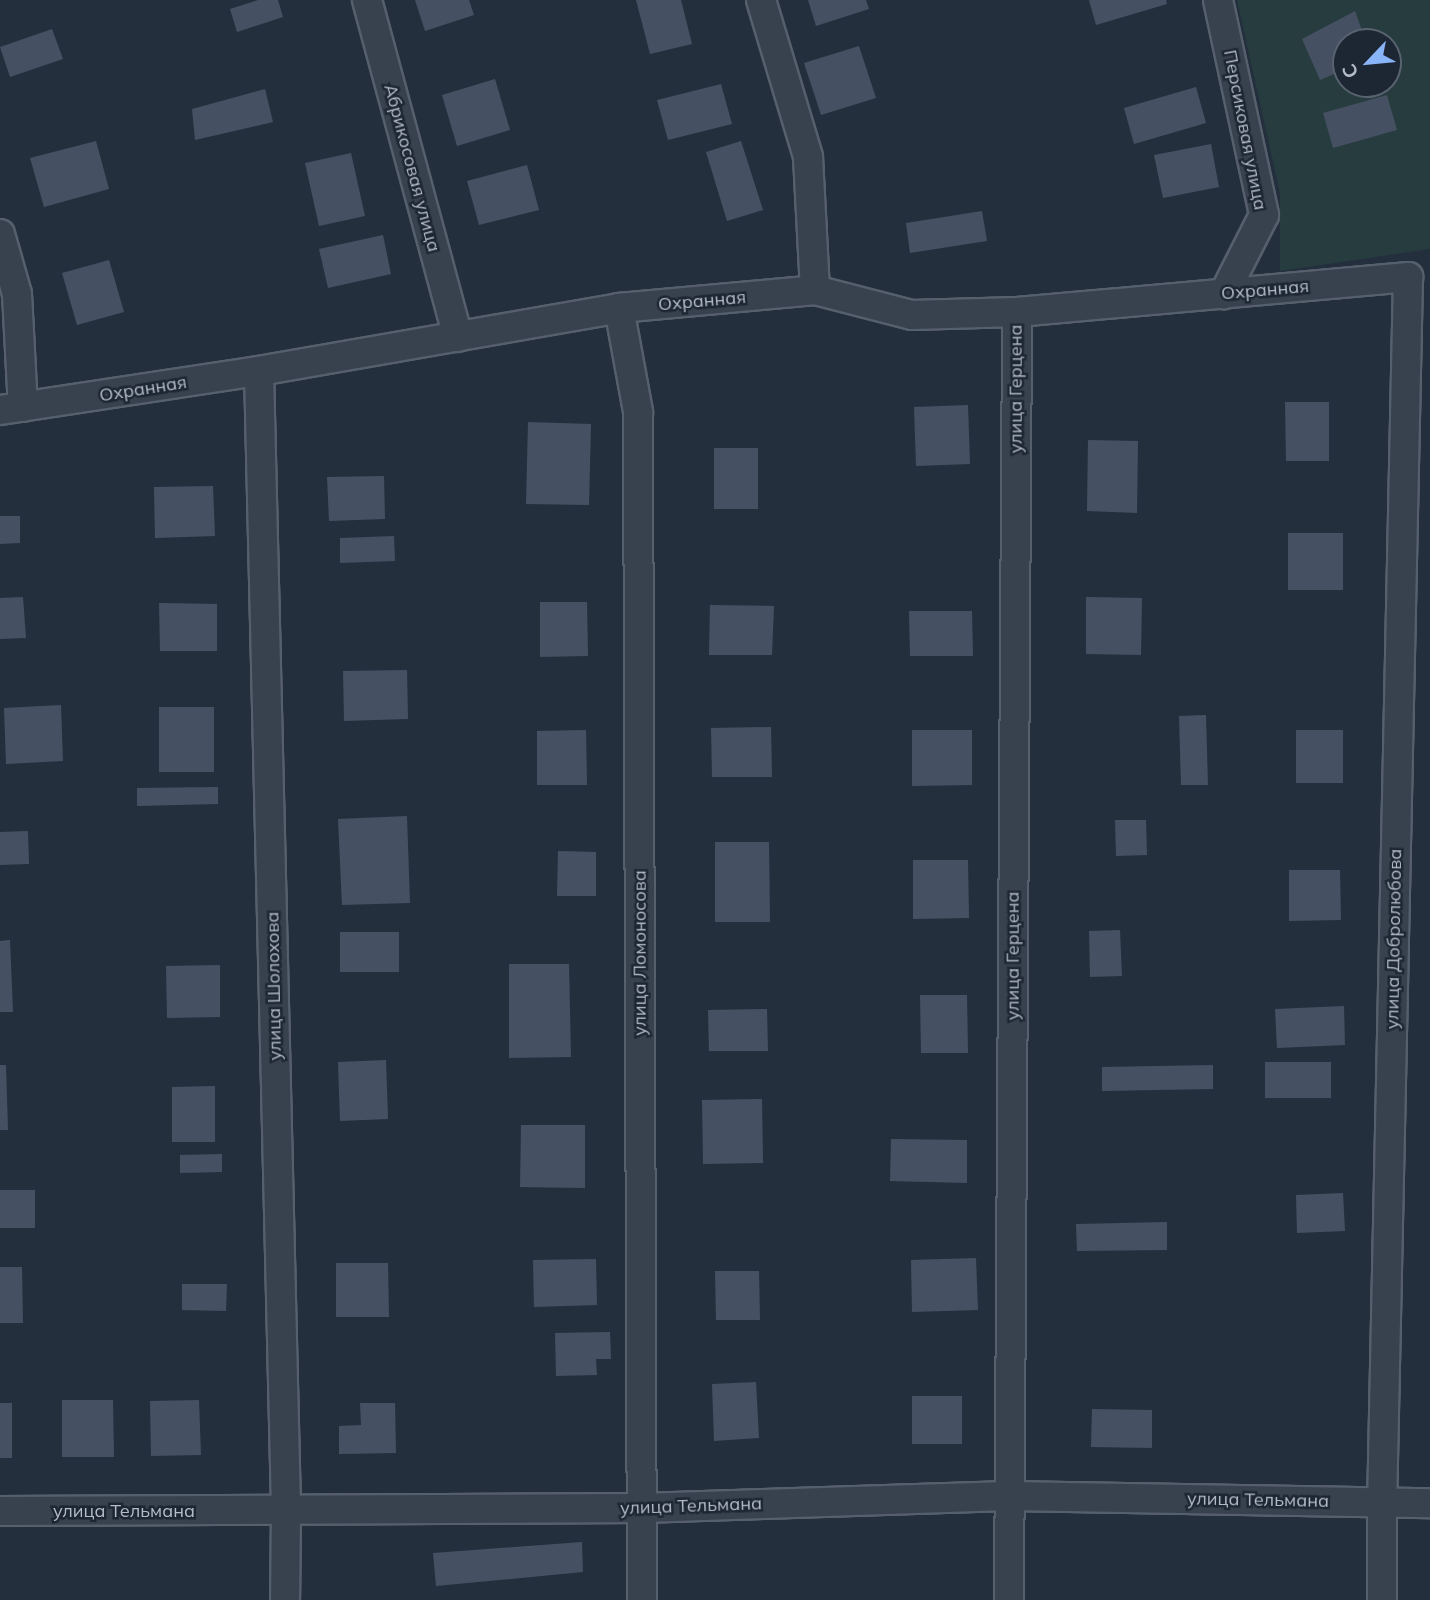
<!DOCTYPE html>
<html>
<head>
<meta charset="utf-8">
<style>
	body { margin:0 }
	#map { position:relative; width:1430px; height:1600px; overflow:hidden; background:#242f3e; font-family:Mulish,sans-serif }
	div>[style] { position:absolute }
	[style*='--x'] { left:calc(var(--x)*1px); top:calc(var(--y)*1px); width:calc(var(--w)*1px); rotate:calc(var(--a)*1deg) }
	.green>* { inset:0; background:#263c3f }
	.building>* { inset:0; background:#455162 }
	.roads { filter:drop-shadow(2px 0 #565f6c) drop-shadow(-2px 0 #565f6c) drop-shadow(0 2px #565f6c) drop-shadow(0 -2px #565f6c) }
	.minor>* { height:28px; margin:-14px; padding:0 14px; transform-origin:14px; border-radius:14px; background:#38414e }
	span { translate:-50% -50%; white-space:nowrap; text-align:center; line-height:1.15; -webkit-text-stroke:5px #1d2633; paint-order:stroke }
	.street-label { font-size:18px; color:#b4bcc9 }
	.north { position:absolute; left:1332px; top:28px; width:70px; height:70px; box-sizing:border-box; background:#1d2633; border:2px solid #59626f; border-radius:50%; rotate:244deg; font-size:19px; font-weight:700; line-height:28px; text-align:center; color:#b4bcc9 }
	.north::after { content:''; display:block; margin:auto; width:24px; height:32px; background:#8ab4f8; clip-path:polygon(50% 0,100% 100%,50% 72%,0 100%) }
</style>
</head>
<body>
<div id="map">
	<div class="green">
		<div style="clip-path:polygon(evenodd,1237px 0,1430px 0,1430px 249px,1280px 271px,1280px 193px,1237px 0,1346px 42px,1388px 42px,1388px 84px,1346px 84px,1346px 42px)"></div>
	</div>
	<div class="building">
		<div style="clip-path:polygon(258px 0,278px 0,283px 17px,237px 32px,230px 9px)"></div>
		<div style="clip-path:polygon(415px 0,469px 0,474px 15px,425px 31px)"></div>
		<div style="clip-path:polygon(636px 0,681px 0,692px 44px,650px 54px)"></div>
		<div style="clip-path:polygon(808px 0,866px 0,869px 9px,816px 26px)"></div>
		<div style="clip-path:polygon(1089px 0,1166px 0,1167px 4px,1096px 25px)"></div>
		<div style="clip-path:polygon(1355px 11px,1366px 42px,1346px 42px,1346px 69px,1320px 80px,1302px 39px)"></div>
		<div style="clip-path:polygon(52px 29px,63px 59px,10px 77px,0 47px)"></div>
		<div style="clip-path:polygon(859px 46px,876px 98px,821px 115px,804px 63px)"></div>
		<div style="clip-path:polygon(495px 79px,510px 130px,457px 146px,442px 95px)"></div>
		<div style="clip-path:polygon(721px 84px,732px 124px,668px 140px,657px 100px)"></div>
		<div style="clip-path:polygon(1196px 87px,1206px 123px,1134px 144px,1124px 108px)"></div>
		<div style="clip-path:polygon(265px 89px,273px 122px,195px 140px,192px 109px)"></div>
		<div style="clip-path:polygon(1387px 95px,1397px 130px,1333px 148px,1323px 113px)"></div>
		<div style="clip-path:polygon(96px 141px,109px 189px,44px 207px,30px 158px)"></div>
		<div style="clip-path:polygon(741px 141px,763px 210px,727px 221px,706px 152px)"></div>
		<div style="clip-path:polygon(1211px 144px,1219px 187px,1163px 198px,1154px 155px)"></div>
		<div style="clip-path:polygon(351px 153px,365px 216px,319px 226px,305px 163px)"></div>
		<div style="clip-path:polygon(527px 165px,539px 210px,479px 225px,467px 181px)"></div>
		<div style="clip-path:polygon(982px 211px,987px 241px,910px 253px,906px 223px)"></div>
		<div style="clip-path:polygon(383px 235px,391px 274px,328px 288px,319px 249px)"></div>
		<div style="clip-path:polygon(109px 260px,124px 312px,77px 325px,62px 273px)"></div>
		<div style="clip-path:polygon(1285px 402px,1329px 402px,1329px 461px,1286px 461px)"></div>
		<div style="clip-path:polygon(968px 405px,970px 464px,916px 466px,914px 407px)"></div>
		<div style="clip-path:polygon(528px 422px,591px 424px,589px 505px,526px 504px)"></div>
		<div style="clip-path:polygon(1088px 440px,1138px 441px,1137px 513px,1087px 511px)"></div>
		<div style="clip-path:polygon(714px 448px,758px 448px,758px 509px,714px 509px)"></div>
		<div style="clip-path:polygon(384px 476px,385px 519px,329px 521px,327px 477px)"></div>
		<div style="clip-path:polygon(213px 486px,215px 536px,155px 538px,154px 487px)"></div>
		<div style="clip-path:polygon(0 516px,20px 516px,20px 543px,0 544px)"></div>
		<div style="clip-path:polygon(1288px 533px,1343px 533px,1343px 590px,1288px 590px)"></div>
		<div style="clip-path:polygon(394px 536px,395px 561px,340px 563px,340px 538px)"></div>
		<div style="clip-path:polygon(23px 597px,26px 638px,0 639px,0 598px)"></div>
		<div style="clip-path:polygon(1086px 597px,1142px 598px,1141px 655px,1086px 654px)"></div>
		<div style="clip-path:polygon(540px 602px,587px 602px,588px 656px,540px 657px)"></div>
		<div style="clip-path:polygon(159px 603px,217px 604px,217px 651px,160px 651px)"></div>
		<div style="clip-path:polygon(710px 605px,774px 606px,772px 655px,709px 655px)"></div>
		<div style="clip-path:polygon(909px 611px,972px 611px,973px 656px,910px 656px)"></div>
		<div style="clip-path:polygon(407px 670px,408px 719px,344px 721px,343px 671px)"></div>
		<div style="clip-path:polygon(61px 705px,63px 761px,6px 764px,4px 708px)"></div>
		<div style="clip-path:polygon(159px 707px,214px 707px,214px 772px,159px 772px)"></div>
		<div style="clip-path:polygon(1206px 715px,1208px 785px,1181px 785px,1179px 716px)"></div>
		<div style="clip-path:polygon(771px 727px,772px 777px,712px 777px,711px 728px)"></div>
		<div style="clip-path:polygon(586px 730px,587px 785px,537px 785px,537px 731px)"></div>
		<div style="clip-path:polygon(912px 730px,972px 730px,972px 785px,912px 786px)"></div>
		<div style="clip-path:polygon(1296px 730px,1343px 730px,1343px 783px,1296px 783px)"></div>
		<div style="clip-path:polygon(218px 787px,218px 804px,137px 806px,137px 788px)"></div>
		<div style="clip-path:polygon(407px 816px,410px 903px,342px 905px,338px 819px)"></div>
		<div style="clip-path:polygon(1115px 820px,1146px 820px,1147px 855px,1116px 856px)"></div>
		<div style="clip-path:polygon(28px 831px,29px 864px,0 865px,0 832px)"></div>
		<div style="clip-path:polygon(715px 842px,769px 842px,770px 922px,715px 922px)"></div>
		<div style="clip-path:polygon(558px 851px,596px 852px,596px 896px,557px 896px)"></div>
		<div style="clip-path:polygon(913px 860px,968px 860px,969px 918px,913px 919px)"></div>
		<div style="clip-path:polygon(1289px 870px,1340px 870px,1341px 920px,1289px 921px)"></div>
		<div style="clip-path:polygon(1120px 930px,1122px 976px,1090px 977px,1089px 931px)"></div>
		<div style="clip-path:polygon(340px 932px,399px 932px,399px 972px,340px 972px)"></div>
		<div style="clip-path:polygon(10px 940px,13px 1012px,0 1012px,0 941px)"></div>
		<div style="clip-path:polygon(509px 964px,569px 964px,571px 1057px,509px 1058px)"></div>
		<div style="clip-path:polygon(220px 965px,220px 1017px,167px 1018px,166px 966px)"></div>
		<div style="clip-path:polygon(920px 995px,967px 995px,968px 1053px,921px 1053px)"></div>
		<div style="clip-path:polygon(1344px 1006px,1345px 1045px,1277px 1048px,1275px 1009px)"></div>
		<div style="clip-path:polygon(767px 1009px,768px 1051px,709px 1051px,708px 1010px)"></div>
		<div style="clip-path:polygon(386px 1060px,388px 1119px,340px 1121px,338px 1062px)"></div>
		<div style="clip-path:polygon(1265px 1062px,1331px 1062px,1331px 1098px,1265px 1098px)"></div>
		<div style="clip-path:polygon(0 1065px,6px 1065px,8px 1130px,0 1130px)"></div>
		<div style="clip-path:polygon(1213px 1065px,1213px 1089px,1102px 1091px,1102px 1067px)"></div>
		<div style="clip-path:polygon(215px 1086px,215px 1142px,172px 1142px,172px 1087px)"></div>
		<div style="clip-path:polygon(762px 1099px,763px 1163px,703px 1164px,702px 1100px)"></div>
		<div style="clip-path:polygon(521px 1125px,585px 1125px,585px 1188px,520px 1187px)"></div>
		<div style="clip-path:polygon(891px 1139px,967px 1140px,967px 1183px,890px 1181px)"></div>
		<div style="clip-path:polygon(222px 1154px,222px 1172px,180px 1173px,180px 1155px)"></div>
		<div style="clip-path:polygon(0 1190px,35px 1190px,35px 1228px,0 1228px)"></div>
		<div style="clip-path:polygon(1343px 1193px,1345px 1231px,1297px 1233px,1296px 1195px)"></div>
		<div style="clip-path:polygon(1167px 1222px,1167px 1250px,1077px 1251px,1076px 1224px)"></div>
		<div style="clip-path:polygon(976px 1258px,978px 1310px,912px 1312px,911px 1260px)"></div>
		<div style="clip-path:polygon(596px 1259px,597px 1305px,534px 1307px,533px 1260px)"></div>
		<div style="clip-path:polygon(336px 1263px,388px 1263px,389px 1317px,336px 1317px)"></div>
		<div style="clip-path:polygon(0 1267px,22px 1267px,23px 1323px,0 1323px)"></div>
		<div style="clip-path:polygon(715px 1271px,759px 1271px,760px 1320px,716px 1320px)"></div>
		<div style="clip-path:polygon(182px 1284px,227px 1284px,226px 1311px,182px 1310px)"></div>
		<div style="clip-path:polygon(610px 1332px,611px 1359px,596px 1359px,597px 1375px,556px 1376px,555px 1333px)"></div>
		<div style="clip-path:polygon(756px 1382px,759px 1438px,714px 1441px,712px 1384px)"></div>
		<div style="clip-path:polygon(912px 1396px,962px 1396px,962px 1444px,912px 1444px)"></div>
		<div style="clip-path:polygon(62px 1400px,113px 1400px,114px 1457px,62px 1457px)"></div>
		<div style="clip-path:polygon(199px 1400px,201px 1455px,151px 1456px,150px 1401px)"></div>
		<div style="clip-path:polygon(0 1403px,12px 1403px,12px 1458px,0 1458px)"></div>
		<div style="clip-path:polygon(360px 1403px,395px 1403px,396px 1453px,339px 1454px,339px 1426px,361px 1425px)"></div>
		<div style="clip-path:polygon(1092px 1409px,1152px 1410px,1152px 1448px,1091px 1447px)"></div>
		<div style="clip-path:polygon(582px 1542px,583px 1572px,436px 1586px,433px 1553px)"></div>
	</div>
	<div class="roads">
		<div class="minor">
			<div style="--x:367;--y:0;--w:349;--a:74.9"></div>
			<div style="--x:761;--y:0;--w:164;--a:73.3"></div>
			<div style="--x:808;--y:157;--w:133;--a:87"></div>
			<div style="--x:1218;--y:0;--w:220;--a:77.9"></div>
			<div style="--x:1264;--y:215;--w:89;--a:116.9"></div>
			<div style="--x:0;--y:234;--w:62;--a:74.2"></div>
			<div style="--x:17;--y:294;--w:113;--a:87"></div>
			<div style="--x:619;--y:308;--w:106;--a:79.6"></div>
			<div style="--x:638;--y:412;--w:1188;--a:89.81"></div>
			<div style="--x:259;--y:371;--w:1140;--a:88.64"></div>
			<div style="--x:286;--y:1511;--w:89;--a:90.6"></div>
			<div style="--x:0;--y:410;--w:262;--a:-8.6"></div>
			<div style="--x:259;--y:371;--w:365;--a:-9.9"></div>
			<div style="--x:619;--y:308;--w:197;--a:-5.2"></div>
			<div style="--x:815;--y:290;--w:100;--a:14.5"></div>
			<div style="--x:912;--y:315;--w:105;--a:-1.6"></div>
			<div style="--x:1017;--y:312;--w:393;--a:-5.1"></div>
			<div style="--x:1408;--y:277;--w:1226;--a:91.21"></div>
			<div style="--x:1382;--y:1503;--w:97;--a:90"></div>
			<div style="--x:0;--y:1511;--w:642;--a:-0.27"></div>
			<div style="--x:642;--y:1508;--w:367;--a:-1.9"></div>
			<div style="--x:1009;--y:1496;--w:421;--a:1"></div>
			<div style="--x:1009;--y:1600;--w:1288;--a:-89.64"></div>
		</div>
	</div>
	<div class="street-label">
		<span style="left:1245px;top:130px;rotate:79deg">Персиковая улица</span>
		<span style="left:412px;top:168px;rotate:75deg">Абрикосовая улица</span>
		<span style="left:1265px;top:290px;rotate:-5deg">Охранная</span>
		<span style="left:702px;top:301px;rotate:-5deg">Охранная</span>
		<span style="left:143px;top:389px;rotate:-9deg">Охранная</span>
		<span style="left:1016px;top:389px;rotate:-90deg">улица Герцена</span>
		<span style="left:1394px;top:939px;rotate:-89deg">улица Добролюбова</span>
		<span style="left:640px;top:953px;rotate:-90deg">улица Ломоносова</span>
		<span style="left:1013px;top:956px;rotate:-90deg">улица Герцена</span>
		<span style="left:274px;top:986px;rotate:-91deg">улица Шолохова</span>
		<span style="left:1258px;top:1500px;rotate:1deg">улица Тельмана</span>
		<span style="left:691px;top:1506px;rotate:-2deg">улица Тельмана</span>
		<span style="left:124px;top:1511px">улица Тельмана</span>
	</div>
	<div class="north">С</div>
</div>
</body>
</html>
